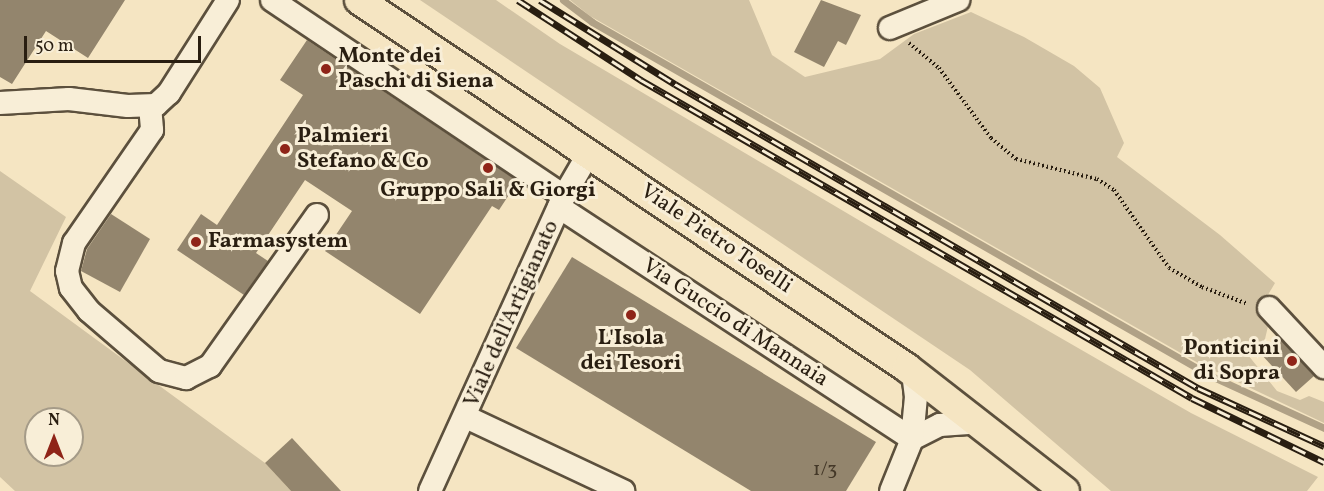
<!DOCTYPE html>
<html>
<head>
<meta charset="utf-8">
<style>
	body { margin:0 }
	#map { position:relative; width:1324px; height:491px; overflow:hidden; background:#f5e5c2; font-family:Vollkorn,serif }
	div>[style] { position:absolute }
	[style*='--x'] { left:calc(var(--x)*1px); top:calc(var(--y)*1px); width:calc(var(--w)*1px); rotate:calc(var(--a)*1deg) }
	.green>* { inset:0; background:#d2c3a4 }
	.stream>* { height:7px; margin:-3.5px; padding:0 3.5px; transform-origin:3.5px; border-radius:3.5px; background:#b0a186 }
	.building>* { inset:0; background:#93856d }
	.path>* { height:4px; margin-top:-2px; transform-origin:0; background:repeating-linear-gradient(90deg,#291e11 0 1.5px,transparent 0 4.5px) }
	.roads { filter:drop-shadow(2px 0 #5c503d) drop-shadow(-2px 0 #5c503d) drop-shadow(0 2px #5c503d) drop-shadow(0 -2px #5c503d) }
	.minor>* { height:22px; margin:-11px; padding:0 11px; transform-origin:11px; border-radius:11px; background:#f8eed7 }
	.major>* { height:28px; margin:-14px; padding:0 14px; transform-origin:14px; border-radius:14px; background:#f5e5c2 }
	.rail>* { height:7px; margin-top:-3.5px; transform-origin:0; background:repeating-linear-gradient(90deg,#f8eed7 0 14px,#291e11 0 28px); box-sizing:border-box; border-block:2px solid #291e11 }
	.dots>* { width:16px; height:16px; translate:-50% -50%; box-sizing:border-box; border:3px solid #f8eed7; border-radius:50% }
	span { translate:-50% -50%; white-space:nowrap; text-align:center; line-height:1.15; -webkit-text-stroke:6px #f8eed7; paint-order:stroke }
	.number-label { font-size:20px; color:#443828 }
	.number-label span { -webkit-text-stroke-width:0 }
	.poi-label { font-size:22px; color:#291e11; font-weight:700 }
	.left { translate:0 -50%; text-align:left }
	.right { translate:-100% -50%; text-align:right }
	.street-label { font-size:22px; color:#291e11 }
	.north { position:absolute; left:24px; top:407px; width:60px; height:60px; box-sizing:border-box; background:#f8eed7; border:2px solid #a59b88; border-radius:50%; rotate:0deg; font-size:16px; font-weight:700; line-height:24px; text-align:center; color:#291e11 }
	.north::after { content:''; display:block; margin:auto; width:21px; height:27px; background:#8f2418; clip-path:polygon(50% 0,100% 100%,50% 72%,0 100%) }
	.scale { position:absolute; left:24px; top:36px; width:177px; height:27px; box-sizing:border-box; border:3px solid #291e11; border-top:0; padding-left:8px; font-size:18px; line-height:21px; white-space:nowrap; color:#291e11; -webkit-text-stroke:4px #f8eed7; paint-order:stroke }
</style>
</head>
<body>
<div id="map">
	<div class="green">
		<div style="clip-path:polygon(420px 0,496px 0,560px 44px,979px 291px,1191px 413px,1318px 477px,1307px 491px,1111px 491px,970px 370px)"></div>
		<div style="clip-path:polygon(570px 0,749px 0,772px 55px,805px 77px,880px 59px,914px 34px,971px 12px,1024px 37px,1074px 66px,1100px 88px,1124px 143px,1117px 157px,1220px 235px,1275px 283px,1258px 312px,1269px 322px,1265px 339px,1248px 355px,1277px 391px,1300px 400px,1309px 396px,1324px 402px,1324px 423px,1200px 364px,590px 16px)"></div>
		<div style="clip-path:polygon(evenodd,0 171px,66px 217px,30px 291px,265px 463px,291px 491px,15px 491px,0 477px,0 171px,36px 419px,72px 419px,72px 455px,36px 455px,36px 419px)"></div>
	</div>
	<div class="stream">
		<div style="--x:563;--y:0;--w:36;--a:37"></div>
		<div style="--x:592;--y:22;--w:711;--a:29.77"></div>
		<div style="--x:1209;--y:375;--w:127;--a:24.7"></div>
	</div>
	<div class="building">
		<div style="clip-path:polygon(0 0,125px 0,88px 58px,46px 31px,12px 84px,0 77px)"></div>
		<div style="clip-path:polygon(821px 0,861px 15px,846px 45px,838px 41px,824px 67px,794px 52px)"></div>
		<div style="clip-path:polygon(307px 40px,518px 181px,499px 210px,492px 206px,420px 314px,325px 251px,352px 211px,305px 180px,256px 253px,268px 261px,244px 295px,177px 250px,201px 214px,217px 225px,303px 95px,280px 80px)"></div>
		<div style="clip-path:polygon(111px 214px,150px 239px,120px 292px,81px 271px,87px 249px)"></div>
		<div style="clip-path:polygon(572px 257px,876px 442px,846px 491px,751px 491px,516px 348px)"></div>
		<div style="clip-path:polygon(1279px 338px,1314px 376px,1296px 392px,1261px 354px)"></div>
		<div style="clip-path:polygon(292px 438px,341px 491px,291px 491px,265px 463px)"></div>
	</div>
	<div class="path">
		<div style="--x:909;--y:43;--w:39;--a:40"></div>
		<div style="--x:939;--y:68;--w:87;--a:53.4"></div>
		<div style="--x:991;--y:138;--w:33;--a:40"></div>
		<div style="--x:1016;--y:159;--w:83;--a:13.9"></div>
		<div style="--x:1097;--y:179;--w:20;--a:33"></div>
		<div style="--x:1114;--y:190;--w:95;--a:54.8"></div>
		<div style="--x:1169;--y:268;--w:38;--a:30"></div>
		<div style="--x:1202;--y:287;--w:49;--a:20.3"></div>
	</div>
	<div class="roads">
		<div class="minor">
			<div style="--x:272;--y:0;--w:352;--a:33.9"></div>
			<div style="--x:890;--y:28;--w:74;--a:-22.4"></div>
			<div style="--x:0;--y:103;--w:69;--a:-3.3"></div>
			<div style="--x:69;--y:99;--w:59;--a:6.8"></div>
			<div style="--x:128;--y:106;--w:28;--a:-2"></div>
			<div style="--x:156;--y:105;--w:18;--a:-43"></div>
			<div style="--x:169;--y:93;--w:110;--a:-57.6"></div>
			<div style="--x:150;--y:106;--w:24;--a:85"></div>
			<div style="--x:152;--y:130;--w:137;--a:124.6"></div>
			<div style="--x:74;--y:243;--w:29;--a:104"></div>
			<div style="--x:67;--y:271;--w:17;--a:77"></div>
			<div style="--x:71;--y:288;--w:29;--a:52"></div>
			<div style="--x:89;--y:311;--w:92;--a:40.6"></div>
			<div style="--x:159;--y:371;--w:28;--a:15"></div>
			<div style="--x:186;--y:378;--w:27;--a:-27"></div>
			<div style="--x:210;--y:366;--w:185;--a:-54.7"></div>
			<div style="--x:559;--y:207;--w:422;--a:33.3"></div>
			<div style="--x:1269;--y:308;--w:81;--a:47"></div>
			<div style="--x:466;--y:417;--w:174;--a:25.2"></div>
			<div style="--x:912;--y:439;--w:31;--a:-27"></div>
			<div style="--x:940;--y:425;--w:39;--a:-4"></div>
			<div style="--x:430;--y:491;--w:324;--a:-65.6"></div>
			<div style="--x:564;--y:196;--w:50;--a:-59.8"></div>
			<div style="--x:891;--y:491;--w:56;--a:-68"></div>
			<div style="--x:912;--y:439;--w:42;--a:-84.6"></div>
			<div style="--x:916;--y:397;--w:25;--a:-97"></div>
		</div>
		<div class="major">
			<div style="--x:359;--y:0;--w:660;--a:33.88"></div>
			<div style="--x:907;--y:368;--w:200;--a:37.9"></div>
		</div>
	</div>
	<div class="rail">
		<div style="--x:518;--y:0;--w:147;--a:33"></div>
		<div style="--x:641;--y:80;--w:636;--a:29.99"></div>
		<div style="--x:1192;--y:398;--w:147;--a:25.9"></div>
		<div style="--x:540;--y:0;--w:159;--a:31.9"></div>
		<div style="--x:675;--y:84;--w:605;--a:30.17"></div>
		<div style="--x:1198;--y:388;--w:139;--a:24.7"></div>
	</div>
	<div class="dots">
		<div style="left:326px;top:69px;background:#8f2418"></div>
		<div style="left:285px;top:149px;background:#8f2418"></div>
		<div style="left:488px;top:168px;background:#8f2418"></div>
		<div style="left:196px;top:242px;background:#8f2418"></div>
		<div style="left:631px;top:315px;background:#8f2418"></div>
		<div style="left:1292px;top:361px;background:#8f2418"></div>
	</div>
	<div class="number-label">
		<span style="left:825px;top:470px">1/3</span>
	</div>
	<div class="poi-label">
		<span class="left" style="left:338px;top:69px">Monte dei<br>Paschi di Siena</span>
		<span class="left" style="left:297px;top:149px">Palmieri<br>Stefano &amp; Co</span>
		<span style="left:488px;top:191px">Gruppo Sali &amp; Giorgi</span>
		<span class="left" style="left:208px;top:242px">Farmasystem</span>
		<span style="left:631px;top:351px">L'Isola<br>dei Tesori</span>
		<span class="right" style="left:1280px;top:361px">Ponticini<br>di Sopra</span>
	</div>
	<div class="street-label">
		<span style="left:716px;top:239px;rotate:34deg">Viale Pietro Toselli</span>
		<span style="left:512px;top:314px;rotate:-66deg">Viale dell'Artigianato</span>
		<span style="left:735px;top:323px;rotate:33deg">Via Guccio di Mannaia</span>
	</div>
	<div class="north">N</div>
	<div class="scale">50 m</div>
</div>
</body>
</html>
